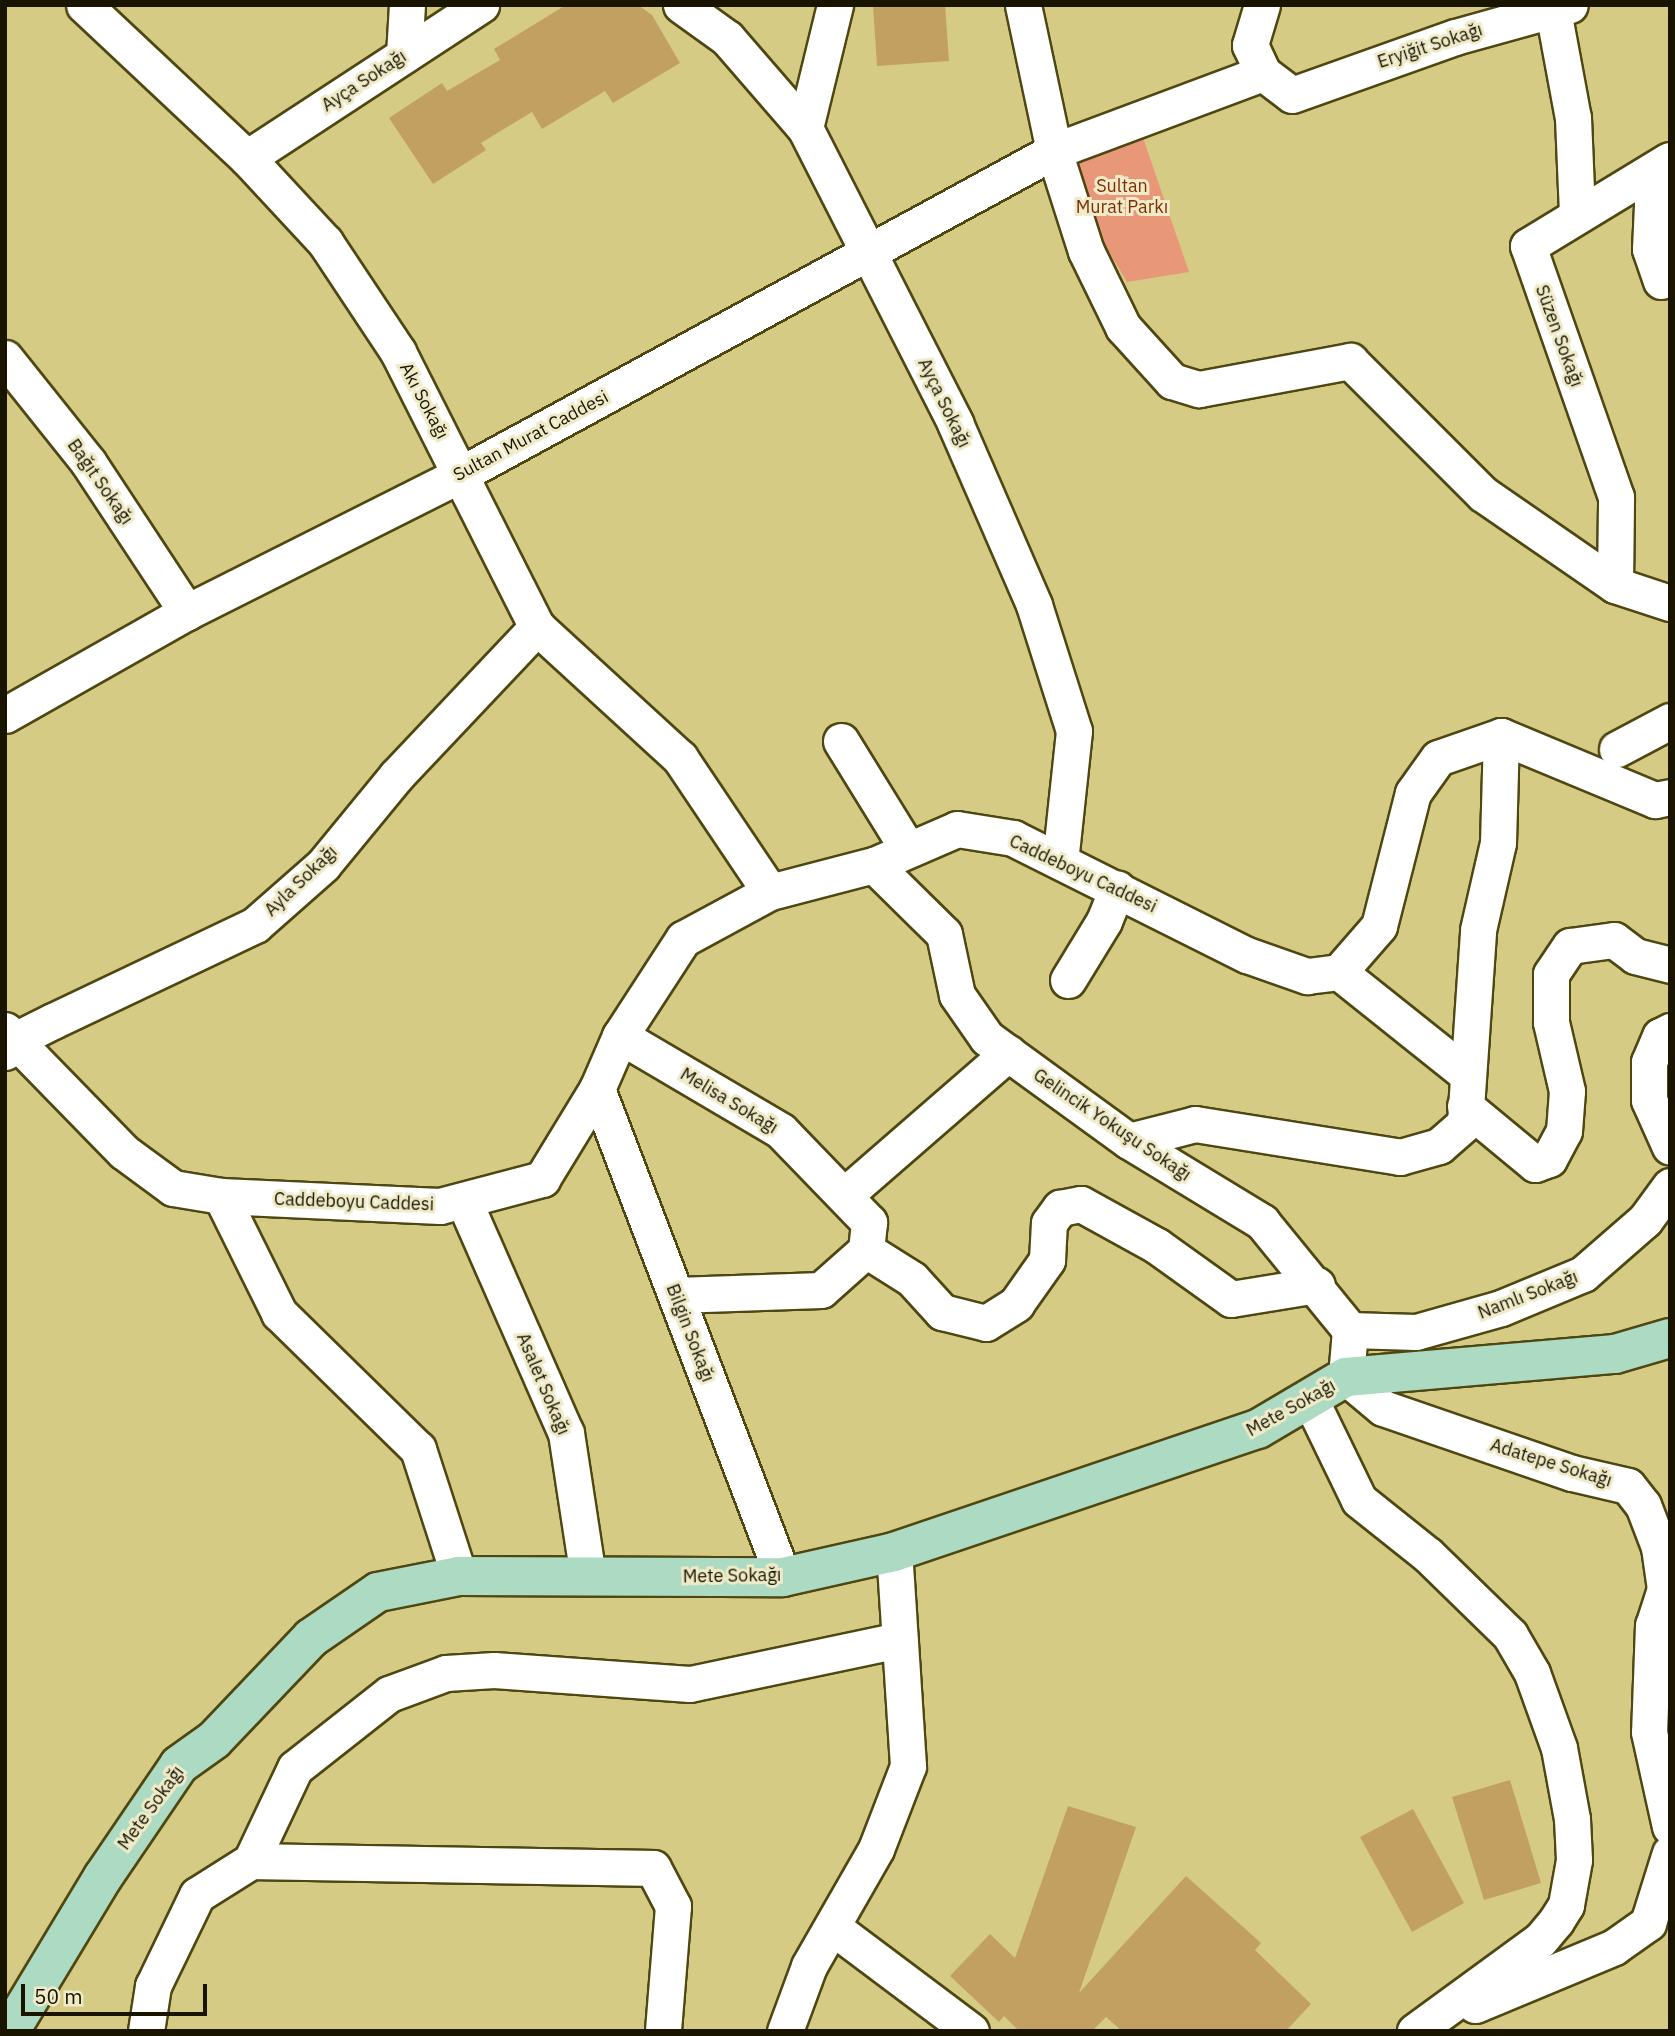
<!DOCTYPE html>
<html>
<head>
<meta charset="utf-8">
<style>
	body { margin:0 }
	#map { position:relative; width:1675px; height:2036px; overflow:hidden; background:#d5cb85; font-family:"IBM Plex Sans",sans-serif }
	div>[style] { position:absolute }
	[style*='--x'] { left:calc(var(--x)*1px); top:calc(var(--y)*1px); width:calc(var(--w)*1px); rotate:calc(var(--a)*1deg) }
	.green>* { inset:0; background:#e99779 }
	.building>* { inset:0; background:#c2a062 }
	.roads { filter:drop-shadow(2px 0 #4e4711) drop-shadow(-2px 0 #4e4711) drop-shadow(0 2px #4e4711) drop-shadow(0 -2px #4e4711) }
	.minor>* { height:35px; margin:-17.5px; padding:0 17.5px; transform-origin:17.5px; border-radius:17.5px; background:#fff }
	.major>* { height:38px; margin:-19px; padding:0 19px; transform-origin:19px; border-radius:19px; background:#acdac2 }
	span { translate:-50% -50%; white-space:nowrap; text-align:center; line-height:1.15; -webkit-text-stroke:6px #efebc9; paint-order:stroke }
	.street-label { font-size:18px; color:#181400 }
	.park-label { font-size:18px; color:#802d05 }
	.frame { position:absolute; inset:0; border:7px solid #181400; pointer-events:none }
	.scale { position:absolute; left:21px; top:1984px; width:186px; height:32px; box-sizing:border-box; border:4px solid #181400; border-top:0; padding-left:9px; font-size:21px; line-height:24px; white-space:nowrap; color:#181400; -webkit-text-stroke:5px #efebc9; paint-order:stroke }
</style>
</head>
<body>
<div id="map">
	<div class="green">
		<div style="clip-path:polygon(1139px 126px,1189px 272px,1127px 282px,1084px 210px,1078px 148px)"></div>
	</div>
	<div class="building">
		<div style="clip-path:polygon(566px 5px,638px 5px,652px 15px,680px 63px,613px 103px,605px 91px,542px 129px,532px 112px,481px 143px,486px 150px,433px 184px,389px 118px,442px 83px,447px 91px,500px 60px,494px 49px)"></div>
		<div style="clip-path:polygon(873px 5px,945px 5px,949px 61px,877px 66px)"></div>
		<div style="clip-path:polygon(1510px 1780px,1541px 1883px,1484px 1900px,1452px 1797px)"></div>
		<div style="clip-path:polygon(1068px 1806px,1136px 1827px,1079px 1993px,1186px 1876px,1261px 1943px,1255px 1950px,1311px 2004px,1286px 2031px,1122px 2031px,1106px 2017px,1092px 2031px,1019px 2031px,1004px 2016px,999px 2022px,950px 1976px,990px 1934px,1015px 1958px)"></div>
		<div style="clip-path:polygon(1413px 1809px,1464px 1903px,1412px 1932px,1360px 1837px)"></div>
	</div>
	<div class="roads">
		<div class="minor">
			<div style="--x:84;--y:5;--w:224;--a:43.2"></div>
			<div style="--x:247;--y:158;--w:115;--a:47.1"></div>
			<div style="--x:325;--y:242;--w:132;--a:56.4"></div>
			<div style="--x:398;--y:352;--w:308;--a:63.2"></div>
			<div style="--x:537;--y:627;--w:194;--a:42.5"></div>
			<div style="--x:680;--y:758;--w:161;--a:56.1"></div>
			<div style="--x:681;--y:5;--w:57;--a:35.7"></div>
			<div style="--x:727;--y:38;--w:119;--a:49.1"></div>
			<div style="--x:805;--y:128;--w:331;--a:63"></div>
			<div style="--x:955;--y:423;--w:198;--a:66.5"></div>
			<div style="--x:1034;--y:605;--w:132;--a:72.4"></div>
			<div style="--x:1074;--y:731;--w:131;--a:96.1"></div>
			<div style="--x:1023;--y:5;--w:149;--a:78"></div>
			<div style="--x:1054;--y:151;--w:105;--a:72.3"></div>
			<div style="--x:1086;--y:251;--w:85;--a:64"></div>
			<div style="--x:1123;--y:327;--w:73;--a:47.8"></div>
			<div style="--x:1172;--y:381;--w:28;--a:17"></div>
			<div style="--x:1199;--y:389;--w:154;--a:-10.5"></div>
			<div style="--x:1350;--y:361;--w:188;--a:45"></div>
			<div style="--x:1483;--y:494;--w:160;--a:34.6"></div>
			<div style="--x:1615;--y:585;--w:58;--a:18.1"></div>
			<div style="--x:1262;--y:5;--w:42;--a:106.7"></div>
			<div style="--x:1250;--y:45;--w:31;--a:65"></div>
			<div style="--x:1263;--y:73;--w:36;--a:37"></div>
			<div style="--x:1292;--y:95;--w:173;--a:-19.6"></div>
			<div style="--x:1455;--y:37;--w:119;--a:-15.5"></div>
			<div style="--x:1552;--y:5;--w:115;--a:79.5"></div>
			<div style="--x:1573;--y:118;--w:97;--a:87.6"></div>
			<div style="--x:404;--y:55;--w:50;--a:-86.6"></div>
			<div style="--x:805;--y:128;--w:127;--a:-76.3"></div>
			<div style="--x:247;--y:158;--w:280;--a:-33.2"></div>
			<div style="--x:1661;--y:281;--w:34;--a:-109"></div>
			<div style="--x:1650;--y:249;--w:67;--a:-87.4"></div>
			<div style="--x:1653;--y:182;--w:28;--a:-52"></div>
			<div style="--x:5;--y:358;--w:133;--a:51.4"></div>
			<div style="--x:88;--y:462;--w:180;--a:56.6"></div>
			<div style="--x:1615;--y:585;--w:88;--a:-89.3"></div>
			<div style="--x:1616;--y:497;--w:266;--a:-109.3"></div>
			<div style="--x:1528;--y:246;--w:164;--a:-31.3"></div>
			<div style="--x:5;--y:715;--w:209;--a:-29.5"></div>
			<div style="--x:187;--y:612;--w:309;--a:-26.7"></div>
			<div style="--x:463;--y:473;--w:673;--a:-28.58"></div>
			<div style="--x:1054;--y:151;--w:223;--a:-20.5"></div>
			<div style="--x:841;--y:741;--w:126;--a:58.3"></div>
			<div style="--x:1617;--y:749;--w:60;--a:-27.8"></div>
			<div style="--x:874;--y:865;--w:98;--a:44.6"></div>
			<div style="--x:944;--y:934;--w:62;--a:78"></div>
			<div style="--x:957;--y:995;--w:52;--a:55.1"></div>
			<div style="--x:987;--y:1038;--w:175;--a:36"></div>
			<div style="--x:1129;--y:1141;--w:156;--a:31.3"></div>
			<div style="--x:1262;--y:1222;--w:139;--a:50.8"></div>
			<div style="--x:1350;--y:1330;--w:47;--a:94.9"></div>
			<div style="--x:1346;--y:1377;--w:48;--a:40"></div>
			<div style="--x:1383;--y:1408;--w:200;--a:19"></div>
			<div style="--x:1572;--y:1473;--w:57;--a:13.1"></div>
			<div style="--x:1628;--y:1486;--w:24;--a:52"></div>
			<div style="--x:1643;--y:1505;--w:45;--a:69.1"></div>
			<div style="--x:1659;--y:1547;--w:42;--a:81.9"></div>
			<div style="--x:1665;--y:1589;--w:38;--a:108"></div>
			<div style="--x:1653;--y:1625;--w:107;--a:92.1"></div>
			<div style="--x:1649;--y:1732;--w:97;--a:77.5"></div>
			<div style="--x:1339;--y:972;--w:164;--a:38.6"></div>
			<div style="--x:1068;--y:980;--w:69;--a:-58.6"></div>
			<div style="--x:1104;--y:921;--w:35;--a:-68"></div>
			<div style="--x:5;--y:1030;--w:170;--a:45.7"></div>
			<div style="--x:124;--y:1152;--w:61;--a:36.3"></div>
			<div style="--x:173;--y:1188;--w:49;--a:9.5"></div>
			<div style="--x:221;--y:1196;--w:219;--a:2.6"></div>
			<div style="--x:440;--y:1206;--w:106;--a:-14.8"></div>
			<div style="--x:542;--y:1179;--w:105;--a:-58.6"></div>
			<div style="--x:597;--y:1089;--w:58;--a:-66.5"></div>
			<div style="--x:620;--y:1036;--w:116;--a:-57"></div>
			<div style="--x:683;--y:939;--w:99;--a:-28.4"></div>
			<div style="--x:770;--y:892;--w:107;--a:-14.6"></div>
			<div style="--x:874;--y:865;--w:90;--a:-23.4"></div>
			<div style="--x:957;--y:829;--w:57;--a:9.1"></div>
			<div style="--x:1013;--y:838;--w:262;--a:26.6"></div>
			<div style="--x:1247;--y:955;--w:64;--a:19.3"></div>
			<div style="--x:1307;--y:976;--w:32;--a:-7"></div>
			<div style="--x:1339;--y:972;--w:61;--a:-49"></div>
			<div style="--x:1379;--y:926;--w:137;--a:-75.7"></div>
			<div style="--x:1413;--y:793;--w:43;--a:-54.5"></div>
			<div style="--x:1438;--y:758;--w:67;--a:-19.2"></div>
			<div style="--x:1501;--y:736;--w:167;--a:22.6"></div>
			<div style="--x:1655;--y:800;--w:15;--a:-11"></div>
			<div style="--x:1670;--y:1031;--w:11;--a:153"></div>
			<div style="--x:1660;--y:1036;--w:28;--a:113"></div>
			<div style="--x:1649;--y:1062;--w:38;--a:90"></div>
			<div style="--x:1649;--y:1100;--w:51;--a:65.9"></div>
			<div style="--x:620;--y:1036;--w:187;--a:30.5"></div>
			<div style="--x:781;--y:1131;--w:127;--a:46"></div>
			<div style="--x:869;--y:1222;--w:28;--a:96"></div>
			<div style="--x:866;--y:1250;--w:60;--a:138.4"></div>
			<div style="--x:821;--y:1290;--w:145;--a:178"></div>
			<div style="--x:5;--y:1052;--w:16;--a:-50"></div>
			<div style="--x:15;--y:1040;--w:42;--a:-26.6"></div>
			<div style="--x:53;--y:1021;--w:224;--a:-25.4"></div>
			<div style="--x:255;--y:925;--w:91;--a:-41.4"></div>
			<div style="--x:323;--y:865;--w:117;--a:-50.6"></div>
			<div style="--x:397;--y:775;--w:204;--a:-46.6"></div>
			<div style="--x:597;--y:1089;--w:522;--a:69.14"></div>
			<div style="--x:1465;--y:1106;--w:91;--a:39.6"></div>
			<div style="--x:1535;--y:1164;--w:15;--a:-20"></div>
			<div style="--x:1549;--y:1159;--w:32;--a:-62"></div>
			<div style="--x:1564;--y:1131;--w:40;--a:-85.7"></div>
			<div style="--x:1567;--y:1091;--w:71;--a:-103.1"></div>
			<div style="--x:1551;--y:1022;--w:48;--a:-90"></div>
			<div style="--x:1551;--y:974;--w:34;--a:-56"></div>
			<div style="--x:1570;--y:946;--w:44;--a:-7.8"></div>
			<div style="--x:1614;--y:940;--w:26;--a:37"></div>
			<div style="--x:1635;--y:956;--w:36;--a:14"></div>
			<div style="--x:1129;--y:1141;--w:68;--a:-14.4"></div>
			<div style="--x:1195;--y:1124;--w:208;--a:9.1"></div>
			<div style="--x:1400;--y:1157;--w:41;--a:-15.8"></div>
			<div style="--x:1439;--y:1146;--w:35;--a:-41"></div>
			<div style="--x:1465;--y:1123;--w:193;--a:-86.1"></div>
			<div style="--x:1478;--y:930;--w:89;--a:-77.1"></div>
			<div style="--x:1498;--y:843;--w:107;--a:-88.4"></div>
			<div style="--x:846;--y:1194;--w:215;--a:-41"></div>
			<div style="--x:221;--y:1196;--w:131;--a:63.6"></div>
			<div style="--x:279;--y:1313;--w:194;--a:44.4"></div>
			<div style="--x:418;--y:1449;--w:133;--a:72.1"></div>
			<div style="--x:464;--y:1201;--w:253;--a:66.3"></div>
			<div style="--x:566;--y:1433;--w:145;--a:81.3"></div>
			<div style="--x:866;--y:1250;--w:54;--a:32.2"></div>
			<div style="--x:912;--y:1279;--w:45;--a:47.7"></div>
			<div style="--x:942;--y:1312;--w:45;--a:14"></div>
			<div style="--x:986;--y:1323;--w:36;--a:-32"></div>
			<div style="--x:1016;--y:1304;--w:54;--a:-54.8"></div>
			<div style="--x:1047;--y:1260;--w:37;--a:-87"></div>
			<div style="--x:1049;--y:1223;--w:19;--a:-54"></div>
			<div style="--x:1060;--y:1208;--w:21;--a:-11"></div>
			<div style="--x:1081;--y:1204;--w:87;--a:28.9"></div>
			<div style="--x:1157;--y:1246;--w:91;--a:35.6"></div>
			<div style="--x:1231;--y:1299;--w:87;--a:-9.2"></div>
			<div style="--x:1350;--y:1330;--w:66;--a:1.7"></div>
			<div style="--x:1416;--y:1332;--w:88;--a:-15.8"></div>
			<div style="--x:1501;--y:1308;--w:89;--a:-22.5"></div>
			<div style="--x:1583;--y:1274;--w:82;--a:-41.1"></div>
			<div style="--x:1645;--y:1220;--w:42;--a:-53.7"></div>
			<div style="--x:1310;--y:1399;--w:112;--a:64.1"></div>
			<div style="--x:1359;--y:1500;--w:88;--a:38.6"></div>
			<div style="--x:1428;--y:1555;--w:115;--a:44.3"></div>
			<div style="--x:1510;--y:1635;--w:44;--a:59.9"></div>
			<div style="--x:1532;--y:1673;--w:80;--a:70.2"></div>
			<div style="--x:1559;--y:1748;--w:72;--a:79.6"></div>
			<div style="--x:1572;--y:1819;--w:41;--a:87.2"></div>
			<div style="--x:1574;--y:1860;--w:46;--a:100.1"></div>
			<div style="--x:1566;--y:1905;--w:19;--a:122"></div>
			<div style="--x:1556;--y:1921;--w:25;--a:130"></div>
			<div style="--x:1540;--y:1940;--w:155;--a:143.9"></div>
			<div style="--x:251;--y:1861;--w:402;--a:1"></div>
			<div style="--x:653;--y:1868;--w:43;--a:62.2"></div>
			<div style="--x:673;--y:1906;--w:125;--a:94.6"></div>
			<div style="--x:835;--y:1929;--w:170;--a:36.9"></div>
			<div style="--x:1475;--y:2005;--w:151;--a:-22.6"></div>
			<div style="--x:1614;--y:1947;--w:42;--a:-35.2"></div>
			<div style="--x:1648;--y:1923;--w:73;--a:-72.6"></div>
			<div style="--x:146;--y:2031;--w:46;--a:-81.2"></div>
			<div style="--x:153;--y:1986;--w:101;--a:-64.2"></div>
			<div style="--x:197;--y:1895;--w:64;--a:-32.2"></div>
			<div style="--x:251;--y:1861;--w:103;--a:-64.7"></div>
			<div style="--x:295;--y:1768;--w:120;--a:-38.2"></div>
			<div style="--x:389;--y:1694;--w:61;--a:-20.2"></div>
			<div style="--x:446;--y:1673;--w:48;--a:-3.6"></div>
			<div style="--x:494;--y:1670;--w:196;--a:4.1"></div>
			<div style="--x:690;--y:1684;--w:214;--a:-11.9"></div>
			<div style="--x:785;--y:2031;--w:69;--a:-69.7"></div>
			<div style="--x:809;--y:1966;--w:135;--a:-60.2"></div>
			<div style="--x:876;--y:1849;--w:89;--a:-68.9"></div>
			<div style="--x:908;--y:1766;--w:214;--a:-93.7"></div>
		</div>
		<div class="major">
			<div style="--x:10;--y:2031;--w:180;--a:-58.9"></div>
			<div style="--x:103;--y:1877;--w:135;--a:-55.8"></div>
			<div style="--x:179;--y:1765;--w:43;--a:-35.5"></div>
			<div style="--x:214;--y:1740;--w:141;--a:-46.4"></div>
			<div style="--x:311;--y:1638;--w:81;--a:-34.5"></div>
			<div style="--x:378;--y:1592;--w:83;--a:-11.2"></div>
			<div style="--x:459;--y:1576;--w:324;--a:0.2"></div>
			<div style="--x:783;--y:1577;--w:114;--a:-12.7"></div>
			<div style="--x:894;--y:1552;--w:384;--a:-18.7"></div>
			<div style="--x:1258;--y:1429;--w:102;--a:-30.6"></div>
			<div style="--x:1346;--y:1377;--w:270;--a:-4.9"></div>
			<div style="--x:1615;--y:1354;--w:57;--a:-16.2"></div>
		</div>
	</div>
	<div class="street-label">
		<span style="left:1430px;top:46px;rotate:-18deg">Eryiğit Sokağı</span>
		<span style="left:364px;top:81px;rotate:-33deg">Ayça Sokağı</span>
		<span style="left:1559px;top:336px;rotate:70deg">Süzen Sokağı</span>
		<span style="left:424px;top:401px;rotate:62deg">Akı Sokağı</span>
		<span style="left:944px;top:403px;rotate:64deg">Ayça Sokağı</span>
		<span style="left:531px;top:436px;rotate:-28deg">Sultan Murat Caddesi</span>
		<span style="left:100px;top:482px;rotate:55deg">Bağıt Sokağı</span>
		<span style="left:1083px;top:874px;rotate:25deg">Caddeboyu Caddesi</span>
		<span style="left:301px;top:881px;rotate:-44deg">Ayla Sokağı</span>
		<span style="left:729px;top:1101px;rotate:31deg">Melisa Sokağı</span>
		<span style="left:1112px;top:1125px;rotate:34deg">Gelincik Yokuşu Sokağı</span>
		<span style="left:354px;top:1202px;rotate:2deg">Caddeboyu Caddesi</span>
		<span style="left:1528px;top:1295px;rotate:-21deg">Namlı Sokağı</span>
		<span style="left:690px;top:1333px;rotate:69deg">Bilgin Sokağı</span>
		<span style="left:543px;top:1384px;rotate:67deg">Asalet Sokağı</span>
		<span style="left:1291px;top:1408px;rotate:-29deg">Mete Sokağı</span>
		<span style="left:1551px;top:1463px;rotate:17deg">Adatepe Sokağı</span>
		<span style="left:732px;top:1576px;rotate:-1deg">Mete Sokağı</span>
		<span style="left:151px;top:1808px;rotate:-54deg">Mete Sokağı</span>
	</div>
	<div class="park-label">
		<span style="left:1122px;top:197px">Sultan<br>Murat Parkı</span>
	</div>
	<div class="frame"></div>
	<div class="scale">50 m</div>
</div>
</body>
</html>
